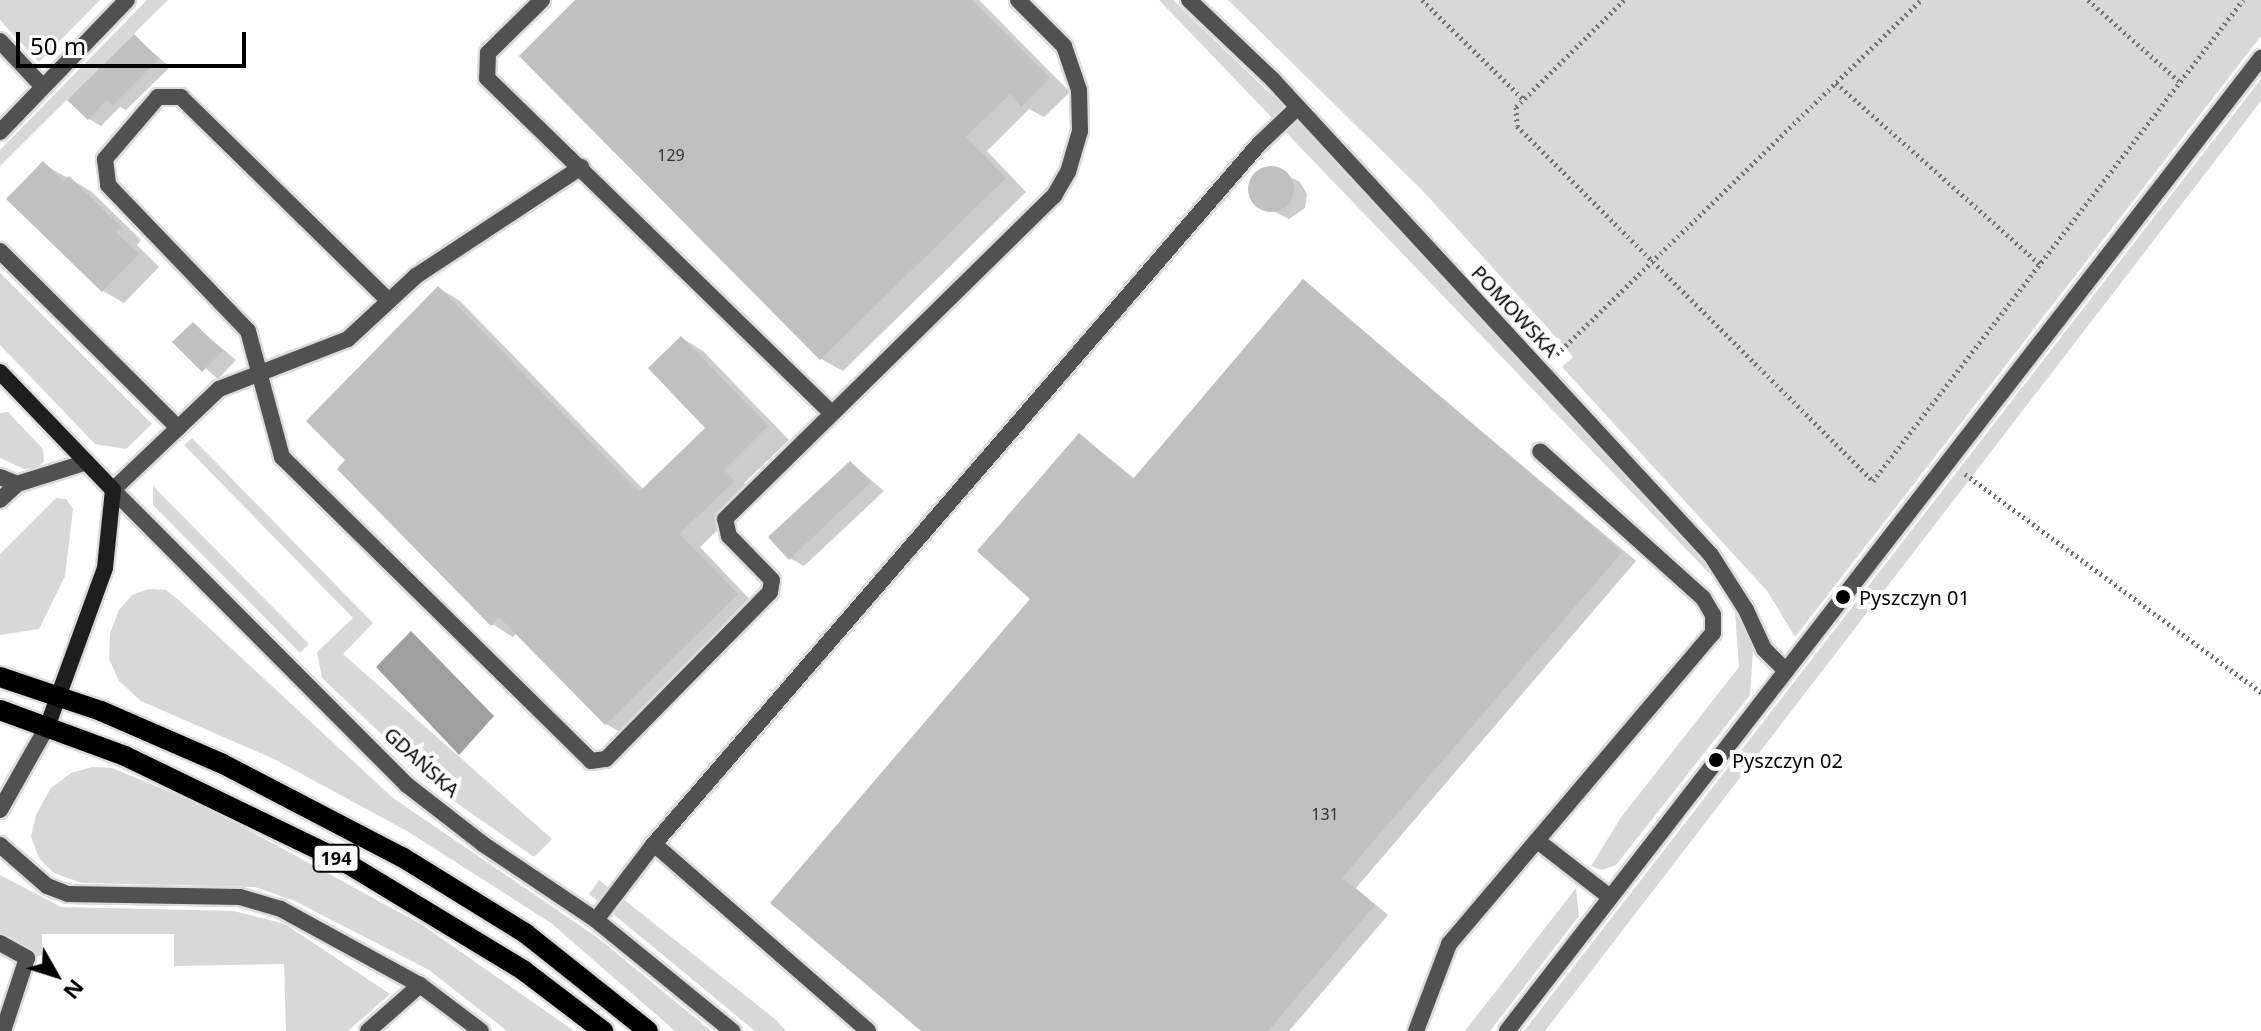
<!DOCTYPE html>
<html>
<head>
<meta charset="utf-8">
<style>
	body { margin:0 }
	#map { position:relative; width:2261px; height:1031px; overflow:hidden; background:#fff; font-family:"Noto Sans",sans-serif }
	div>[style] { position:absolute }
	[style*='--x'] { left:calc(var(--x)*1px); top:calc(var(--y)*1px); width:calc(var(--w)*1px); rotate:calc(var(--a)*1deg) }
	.green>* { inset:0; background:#d8d8d8 }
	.water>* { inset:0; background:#9f9f9f }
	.shadow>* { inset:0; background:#0003 }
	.building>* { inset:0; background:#c0c0c0 }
	.round { border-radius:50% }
	.path>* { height:5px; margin-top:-2.5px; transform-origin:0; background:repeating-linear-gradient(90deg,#737373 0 2px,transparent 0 6px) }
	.roads { filter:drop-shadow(2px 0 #dbdbdb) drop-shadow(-2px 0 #dbdbdb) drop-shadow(0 2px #dbdbdb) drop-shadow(0 -2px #dbdbdb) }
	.lane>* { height:16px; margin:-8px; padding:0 8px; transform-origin:8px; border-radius:8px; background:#515151 }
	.street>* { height:16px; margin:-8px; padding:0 8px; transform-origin:8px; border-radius:8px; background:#515151 }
	.secondary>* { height:16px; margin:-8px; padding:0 8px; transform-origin:8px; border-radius:8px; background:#1e1e1e }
	.primary>* { height:20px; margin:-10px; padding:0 10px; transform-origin:10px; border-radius:10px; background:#000 }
	.dots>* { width:22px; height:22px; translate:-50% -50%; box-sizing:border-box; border:4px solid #fff; border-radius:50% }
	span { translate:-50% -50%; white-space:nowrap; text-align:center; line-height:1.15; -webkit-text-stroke:8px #fff; paint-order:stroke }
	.number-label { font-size:16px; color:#303030 }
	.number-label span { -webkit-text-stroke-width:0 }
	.shield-label span { padding:2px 6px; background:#fff; border:2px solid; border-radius:6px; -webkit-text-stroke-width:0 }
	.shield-label { font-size:18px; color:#000; font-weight:700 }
	.street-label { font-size:20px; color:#000 }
	.poi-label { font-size:20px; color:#000 }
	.left { translate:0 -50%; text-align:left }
	.north { position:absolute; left:16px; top:935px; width:80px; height:80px; -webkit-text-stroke:6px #fff; paint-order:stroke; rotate:129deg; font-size:22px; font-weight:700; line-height:32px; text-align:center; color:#000 }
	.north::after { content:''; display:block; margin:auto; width:28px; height:36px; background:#000; clip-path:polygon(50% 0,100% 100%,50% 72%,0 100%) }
	.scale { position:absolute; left:16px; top:32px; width:230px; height:36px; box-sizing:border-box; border:4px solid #000; border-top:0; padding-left:10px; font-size:24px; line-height:28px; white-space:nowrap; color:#000; -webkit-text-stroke:6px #fff; paint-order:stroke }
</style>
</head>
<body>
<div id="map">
	<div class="green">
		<div style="clip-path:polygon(0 0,100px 0,39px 62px,0 20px)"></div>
		<div style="clip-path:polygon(147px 0,168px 0,0 166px,0 150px)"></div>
		<div style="clip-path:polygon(1159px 0,1173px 0,1307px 129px,1738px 594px,1754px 635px,1750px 695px,1616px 865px,1602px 870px,1591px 866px,1622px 816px,1739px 667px,1734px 599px)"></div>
		<div style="clip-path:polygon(1228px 0,2261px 0,2261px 36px,1795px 637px,1768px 592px,1562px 367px,1573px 357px,1565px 347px,1421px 189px)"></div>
		<div style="clip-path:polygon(2261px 79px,2261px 101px,1545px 1031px,1524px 1031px)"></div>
		<div style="clip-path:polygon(0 273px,152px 424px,126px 449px,95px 444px,0 345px)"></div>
		<div style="clip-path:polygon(8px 412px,43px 449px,44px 461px,38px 468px,24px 469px,0 458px,0 413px)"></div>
		<div style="clip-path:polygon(192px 438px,373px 623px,343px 654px,552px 839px,534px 857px,448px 797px,322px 678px,317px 652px,353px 618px,184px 445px)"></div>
		<div style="clip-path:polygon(153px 486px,309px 644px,300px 653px,153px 505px)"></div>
		<div style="clip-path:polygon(56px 498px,66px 499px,73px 509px,65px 576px,39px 629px,0 635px,0 554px)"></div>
		<div style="clip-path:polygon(149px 589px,166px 590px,181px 602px,393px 798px,598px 938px,711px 1031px,675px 1031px,551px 923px,407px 831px,274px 759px,141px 701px,119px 681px,109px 659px,110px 634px,119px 610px,132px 595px)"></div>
		<div style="clip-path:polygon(92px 767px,112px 768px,204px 806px,421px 924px,574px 1031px,507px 1031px,429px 970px,295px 901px,255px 887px,82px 883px,54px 873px,39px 858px,31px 837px,36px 815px,51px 788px,71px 773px)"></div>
		<div style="clip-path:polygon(0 875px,61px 907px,234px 911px,285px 924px,390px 994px,348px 1031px,286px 1031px,284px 964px,174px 966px,174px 934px,42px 934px,42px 955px,35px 957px,0 933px)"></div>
		<div style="clip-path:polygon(599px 880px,775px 1019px,786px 1031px,755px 1031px,589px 894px)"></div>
		<div style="clip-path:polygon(1576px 888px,1579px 916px,1490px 1031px,1465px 1031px)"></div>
	</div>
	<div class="water">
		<div style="clip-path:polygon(411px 631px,494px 716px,459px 755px,376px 667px)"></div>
	</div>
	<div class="shadow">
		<div style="clip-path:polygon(578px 0,979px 0,1070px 92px,1044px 117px,1029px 109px,987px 151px,1026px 192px,843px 371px,821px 359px)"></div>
		<div style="clip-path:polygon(134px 36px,170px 67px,126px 110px,120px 107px,101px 126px,89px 119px)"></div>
		<div style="clip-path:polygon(43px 164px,91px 191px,141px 240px,137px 245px,159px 267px,124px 303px,103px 291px)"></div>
		<div style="clip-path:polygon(1271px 168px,1300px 182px,1307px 194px,1305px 208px,1289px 219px,1255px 202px,1250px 191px,1258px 173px)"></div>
		<div style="clip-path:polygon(1304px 282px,1636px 561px,1356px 888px,1388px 915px,1289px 1031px,924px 1031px,1080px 435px,1135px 479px)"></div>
		<div style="clip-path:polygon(439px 288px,460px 301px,644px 490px,708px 428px,682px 338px,703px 351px,789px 440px,744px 483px,755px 494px,700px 547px,758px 608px,627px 736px,606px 724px,517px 633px,513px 637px,492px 624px,348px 460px)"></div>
		<div style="clip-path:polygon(193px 324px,236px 360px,218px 379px,175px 342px)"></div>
		<div style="clip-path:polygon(851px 463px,884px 491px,804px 566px,790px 558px)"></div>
	</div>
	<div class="building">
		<div style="clip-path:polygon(575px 0,972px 0,1050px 78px,1021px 107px,1010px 94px,966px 137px,1006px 178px,820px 360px,519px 56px)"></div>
		<div style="clip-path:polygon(134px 34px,159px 59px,113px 105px,107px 100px,88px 120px,67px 100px)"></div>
		<div style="clip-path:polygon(43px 161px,64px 182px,69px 176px,121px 227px,116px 232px,139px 254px,102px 292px,6px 199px)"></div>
		<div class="round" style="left:1248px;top:166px;width:46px;height:46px"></div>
		<div style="clip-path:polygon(1303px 279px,1622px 552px,1342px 878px,1375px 905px,1268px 1031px,921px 1031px,770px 903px,1030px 599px,977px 551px,1079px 433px,1133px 479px)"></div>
		<div style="clip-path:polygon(438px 286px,639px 492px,705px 428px,648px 368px,681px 336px,768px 426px,724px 470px,735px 481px,679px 534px,738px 594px,605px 725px,499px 617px,491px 626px,337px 469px,345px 460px,306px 421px)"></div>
		<div style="clip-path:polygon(193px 322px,223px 351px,202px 372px,172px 342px)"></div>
		<div style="clip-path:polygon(850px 461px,871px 482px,789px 560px,768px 537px)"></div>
	</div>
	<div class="path">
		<div style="--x:1422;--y:0;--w:141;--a:44.4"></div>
		<div style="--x:1624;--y:0;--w:152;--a:135.3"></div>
		<div style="--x:1516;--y:107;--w:19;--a:87"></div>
		<div style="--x:1517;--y:126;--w:503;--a:44.92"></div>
		<div style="--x:1873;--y:481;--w:607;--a:-52.43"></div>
		<div style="--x:2088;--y:0;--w:123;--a:41.7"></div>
		<div style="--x:1836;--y:83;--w:273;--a:41.6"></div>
		<div style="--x:1557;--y:354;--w:508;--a:-44.2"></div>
		<div style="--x:1965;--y:474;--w:368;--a:36.4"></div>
	</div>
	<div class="roads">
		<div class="lane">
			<div style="--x:542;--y:0;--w:76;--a:135.5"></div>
			<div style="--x:488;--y:53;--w:25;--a:92"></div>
			<div style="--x:487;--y:78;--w:480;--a:44.2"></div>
			<div style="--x:389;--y:301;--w:291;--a:-135.6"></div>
			<div style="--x:181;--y:97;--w:23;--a:180"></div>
			<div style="--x:158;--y:97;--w:82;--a:130.5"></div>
			<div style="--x:105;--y:159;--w:26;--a:83"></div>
			<div style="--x:108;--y:185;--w:202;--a:46.2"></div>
			<div style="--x:248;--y:331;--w:131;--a:74.9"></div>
			<div style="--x:282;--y:457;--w:433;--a:44.5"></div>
			<div style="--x:591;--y:761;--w:15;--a:-8"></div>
			<div style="--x:606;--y:759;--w:234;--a:-45.5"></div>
			<div style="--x:770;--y:592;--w:12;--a:-81"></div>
			<div style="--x:772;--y:580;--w:62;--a:-134.3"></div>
			<div style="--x:729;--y:536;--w:17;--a:-103"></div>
			<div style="--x:725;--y:519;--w:461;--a:-44.5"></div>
			<div style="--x:1054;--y:196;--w:28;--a:-60"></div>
			<div style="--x:1068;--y:172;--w:43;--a:-73.7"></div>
			<div style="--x:1080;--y:131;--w:41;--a:-91.4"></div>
			<div style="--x:1079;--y:90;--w:46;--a:-108.8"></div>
			<div style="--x:1064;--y:46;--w:65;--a:-135"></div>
			<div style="--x:178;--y:428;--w:57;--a:-43.6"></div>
			<div style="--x:219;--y:389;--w:138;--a:-21.2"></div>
			<div style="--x:348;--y:339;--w:93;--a:-42.8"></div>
			<div style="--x:416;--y:276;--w:198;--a:-33.4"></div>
			<div style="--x:0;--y:477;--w:18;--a:22"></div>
			<div style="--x:17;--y:484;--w:73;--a:-17.4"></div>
			<div style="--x:0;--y:500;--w:23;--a:-43"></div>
			<div style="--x:1539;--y:842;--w:90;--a:37.8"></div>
			<div style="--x:654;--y:844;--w:284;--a:41.1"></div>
			<div style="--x:596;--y:920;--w:96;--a:-52.7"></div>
			<div style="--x:654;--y:844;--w:925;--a:-49.16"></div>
			<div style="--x:1259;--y:144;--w:52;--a:-43.5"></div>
			<div style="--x:0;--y:943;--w:31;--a:29"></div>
			<div style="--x:27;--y:958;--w:77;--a:108.2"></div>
			<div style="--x:368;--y:1031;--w:69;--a:-41.5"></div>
			<div style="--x:1416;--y:1031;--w:93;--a:-69.2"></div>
			<div style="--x:1449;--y:944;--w:408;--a:-49.7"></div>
			<div style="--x:1713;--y:633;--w:18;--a:-90"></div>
			<div style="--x:1713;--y:615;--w:20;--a:-120"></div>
			<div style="--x:1703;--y:598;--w:219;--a:-138"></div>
		</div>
		<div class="street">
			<div style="--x:1189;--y:0;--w:115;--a:43.6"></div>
			<div style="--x:1272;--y:79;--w:648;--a:47.32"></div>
			<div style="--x:1711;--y:555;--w:65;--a:57.5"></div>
			<div style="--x:1746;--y:610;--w:43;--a:65.2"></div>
			<div style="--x:1764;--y:649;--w:31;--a:45"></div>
			<div style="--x:0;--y:41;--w:63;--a:46.9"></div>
			<div style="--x:0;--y:132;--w:183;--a:-46.1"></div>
			<div style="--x:0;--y:251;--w:251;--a:44.8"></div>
			<div style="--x:178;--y:428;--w:90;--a:136.4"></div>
			<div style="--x:113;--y:490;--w:416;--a:45.1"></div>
			<div style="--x:407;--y:785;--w:96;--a:37.8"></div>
			<div style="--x:483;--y:844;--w:136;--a:33.9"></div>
			<div style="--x:596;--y:920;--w:176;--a:39.2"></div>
			<div style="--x:0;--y:810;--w:95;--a:-60.5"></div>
			<div style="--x:0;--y:845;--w:62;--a:41.1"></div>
			<div style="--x:47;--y:886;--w:22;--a:21"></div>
			<div style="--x:68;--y:894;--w:172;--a:1"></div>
			<div style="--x:240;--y:897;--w:43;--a:16.3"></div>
			<div style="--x:281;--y:909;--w:158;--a:28.7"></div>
			<div style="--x:420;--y:985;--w:76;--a:37"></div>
			<div style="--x:1507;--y:1031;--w:1231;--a:-52.23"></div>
		</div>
		<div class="secondary">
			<div style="--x:0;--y:372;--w:163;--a:46.2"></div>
			<div style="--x:113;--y:490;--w:78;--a:95.9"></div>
			<div style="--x:105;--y:568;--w:169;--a:110"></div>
		</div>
		<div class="primary">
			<div style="--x:0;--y:677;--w:107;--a:18.6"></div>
			<div style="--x:101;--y:711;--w:133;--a:23.5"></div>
			<div style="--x:223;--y:764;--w:202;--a:27.5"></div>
			<div style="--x:402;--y:857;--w:145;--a:31.7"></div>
			<div style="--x:525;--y:933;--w:157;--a:38.5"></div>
			<div style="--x:0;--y:710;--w:133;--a:20.2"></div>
			<div style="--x:125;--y:756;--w:248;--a:25.8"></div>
			<div style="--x:348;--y:864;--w:205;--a:31.2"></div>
			<div style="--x:523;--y:970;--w:101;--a:37.3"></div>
		</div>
	</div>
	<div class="dots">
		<div style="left:1843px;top:597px;background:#000"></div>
		<div style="left:1716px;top:760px;background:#000"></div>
	</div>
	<div class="number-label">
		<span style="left:671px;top:155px">129</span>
		<span style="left:1325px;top:814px">131</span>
	</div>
	<div class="shield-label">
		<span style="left:336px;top:858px">194</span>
	</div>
	<div class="street-label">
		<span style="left:1515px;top:311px;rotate:47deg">POMOWSKA</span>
		<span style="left:422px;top:762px;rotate:42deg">GDAŃSKA</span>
	</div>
	<div class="poi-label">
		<span class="left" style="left:1859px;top:597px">Pyszczyn 01</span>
		<span class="left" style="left:1732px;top:760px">Pyszczyn 02</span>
	</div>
	<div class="north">N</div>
	<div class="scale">50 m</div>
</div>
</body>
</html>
